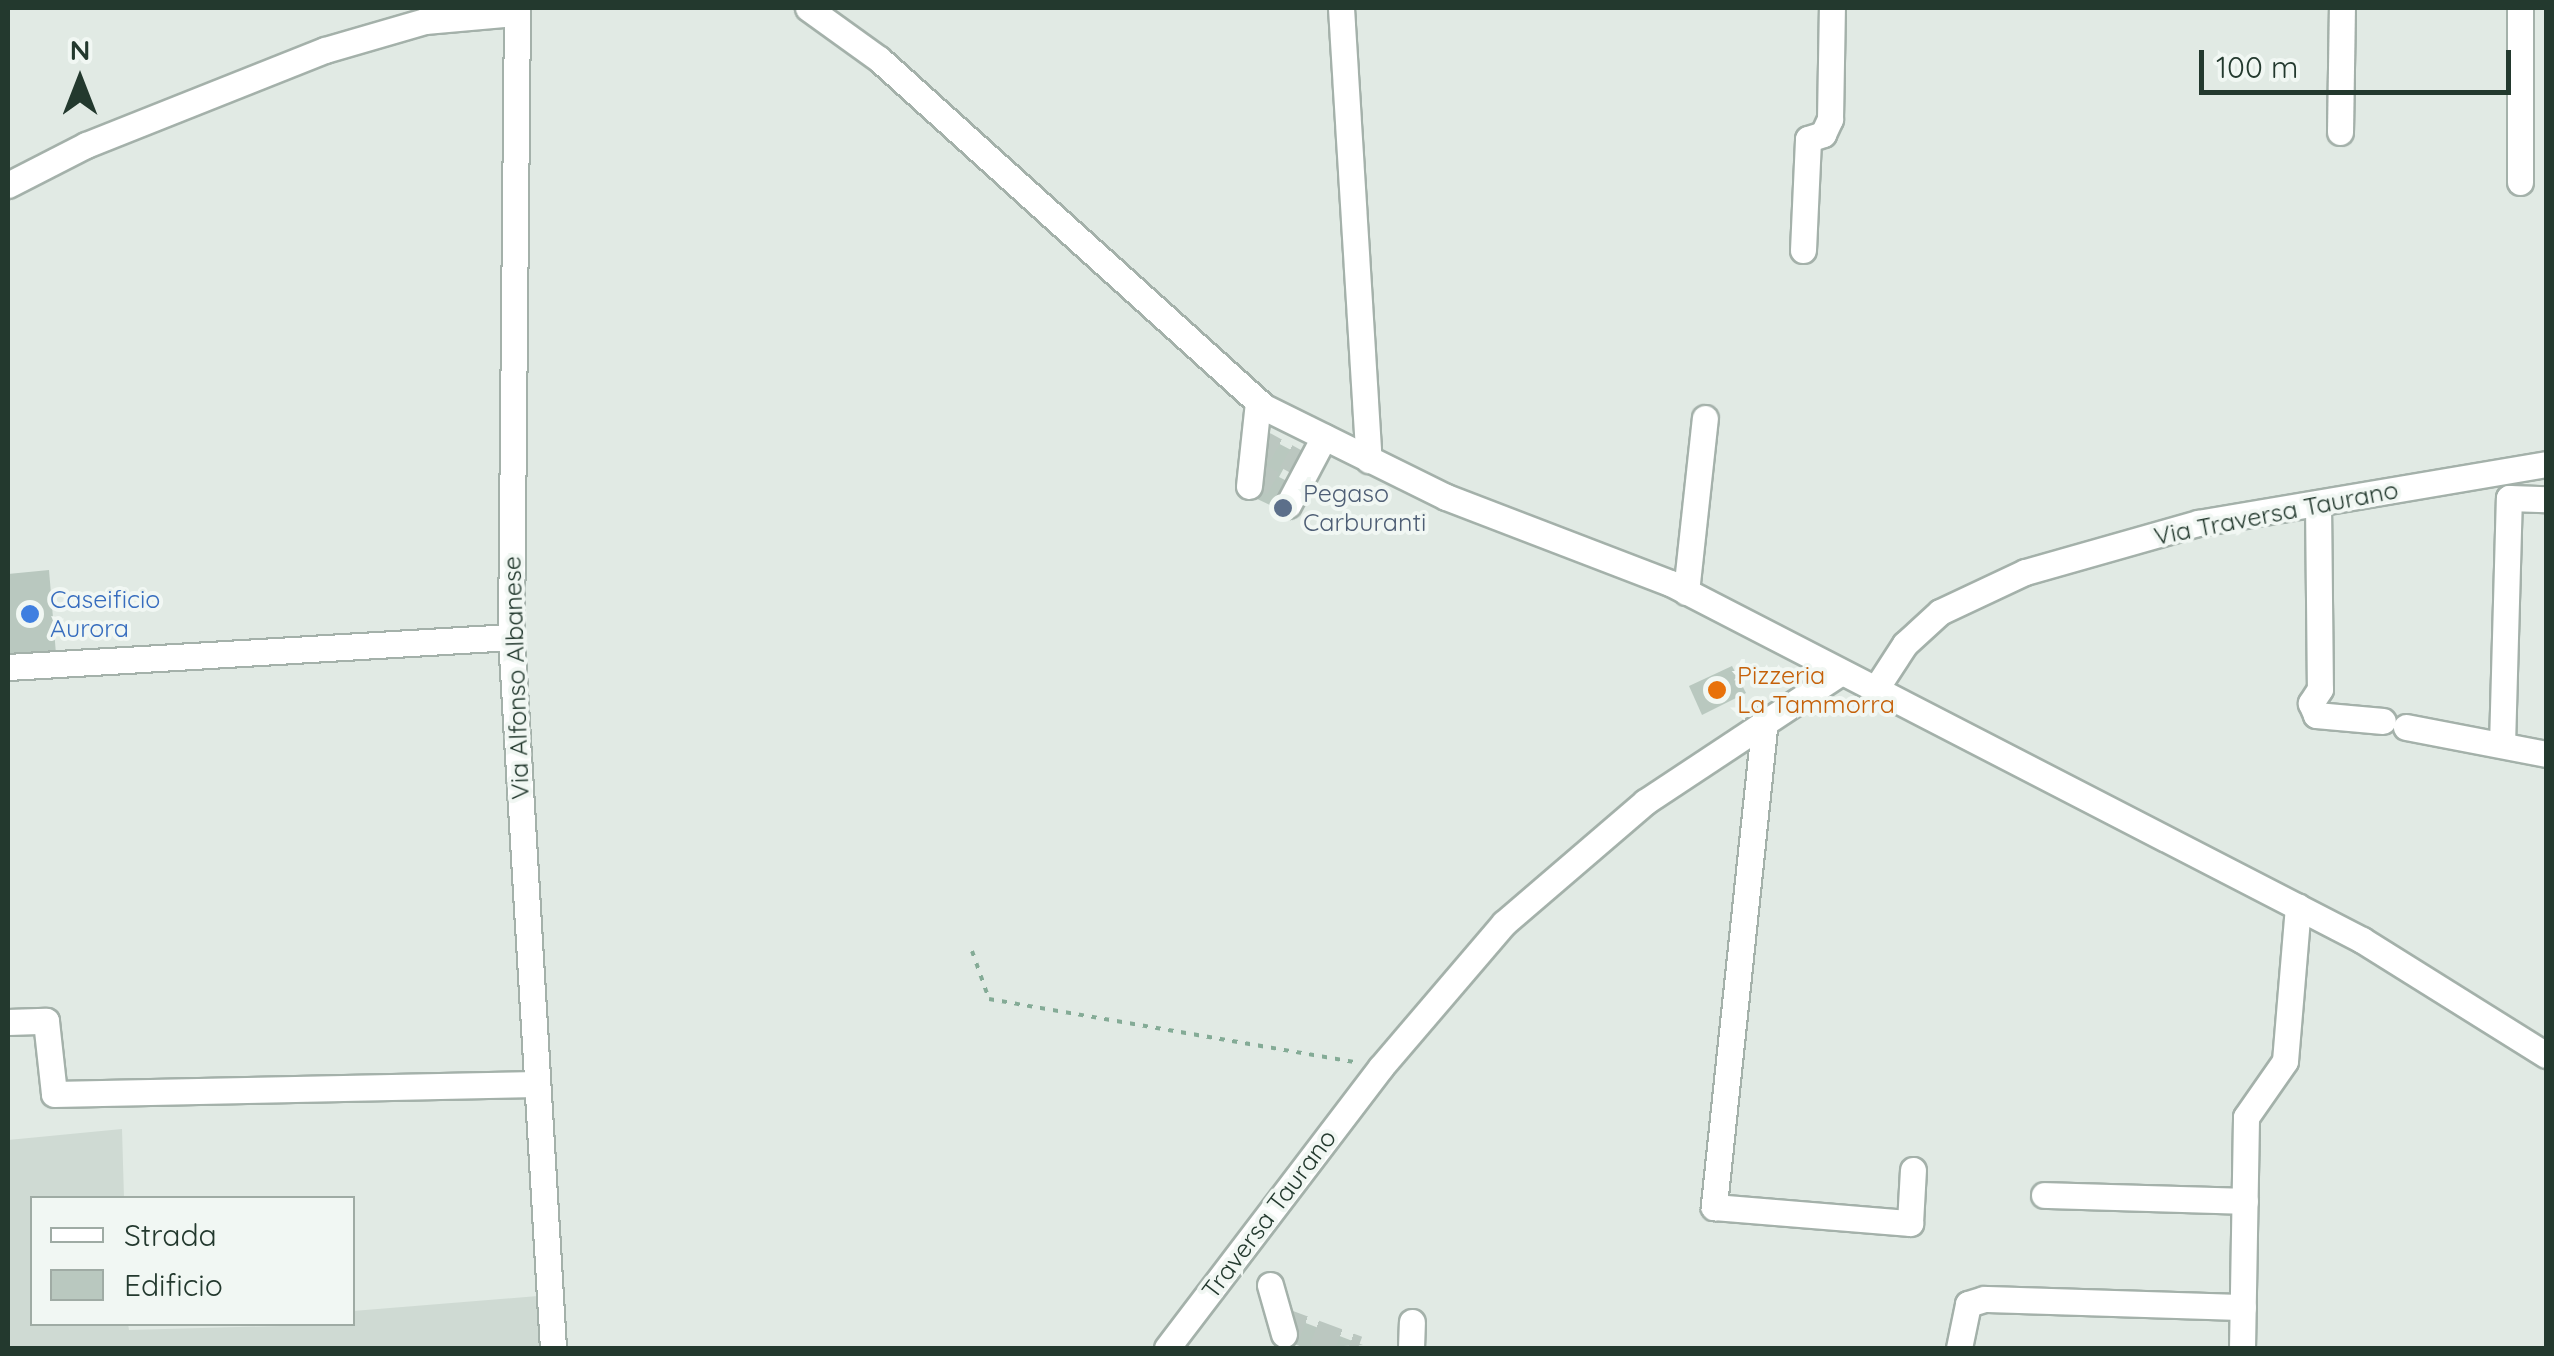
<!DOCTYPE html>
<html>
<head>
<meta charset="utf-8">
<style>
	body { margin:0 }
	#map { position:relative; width:2554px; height:1356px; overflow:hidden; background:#e1eae4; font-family:Quicksand,sans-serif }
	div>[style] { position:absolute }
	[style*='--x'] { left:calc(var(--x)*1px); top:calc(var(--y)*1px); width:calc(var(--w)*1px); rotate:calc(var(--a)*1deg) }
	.built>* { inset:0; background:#cfdad3 }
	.building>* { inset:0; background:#b9c8bf }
	.minor-tunnel>* { height:25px; margin-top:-12.5px; transform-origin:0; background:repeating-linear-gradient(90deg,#bbc7c0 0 25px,transparent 0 37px) }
	.path>* { height:4px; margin-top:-2px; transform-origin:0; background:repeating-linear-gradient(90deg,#84ab96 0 5px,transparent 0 13px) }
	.roads { filter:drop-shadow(2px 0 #a4b1aa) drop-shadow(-2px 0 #a4b1aa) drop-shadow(0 2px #a4b1aa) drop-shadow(0 -2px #a4b1aa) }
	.minor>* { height:25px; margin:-12.5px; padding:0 12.5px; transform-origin:12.5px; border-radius:12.5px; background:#fff }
	.dots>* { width:28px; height:28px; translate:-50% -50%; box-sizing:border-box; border:5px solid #f1f7f3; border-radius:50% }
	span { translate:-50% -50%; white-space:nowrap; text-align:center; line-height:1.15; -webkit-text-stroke:8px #f1f7f3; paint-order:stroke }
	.service-label { font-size:25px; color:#4e5e75 }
	.left { translate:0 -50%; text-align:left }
	.street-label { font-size:25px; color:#23392e }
	.shop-label { font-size:25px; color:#366cbe }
	.food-label { font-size:25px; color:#c56008 }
	.frame { position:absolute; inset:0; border:10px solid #23392e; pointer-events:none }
	.legend { position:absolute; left:30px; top:1196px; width:325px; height:130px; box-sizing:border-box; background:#f1f7f3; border:2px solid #9faba4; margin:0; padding:12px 18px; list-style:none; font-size:30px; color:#23392e }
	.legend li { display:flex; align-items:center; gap:20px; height:50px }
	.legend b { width:50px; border:2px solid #9faba4 }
	.north { position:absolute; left:30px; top:30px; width:100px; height:100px; -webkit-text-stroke:8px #f1f7f3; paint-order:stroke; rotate:0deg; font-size:28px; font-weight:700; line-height:40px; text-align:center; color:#23392e }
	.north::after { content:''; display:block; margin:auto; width:35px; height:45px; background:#23392e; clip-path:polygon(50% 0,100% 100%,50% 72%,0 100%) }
	.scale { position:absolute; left:2199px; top:50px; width:312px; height:45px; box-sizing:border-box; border:5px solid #23392e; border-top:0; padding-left:12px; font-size:30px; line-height:35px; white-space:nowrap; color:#23392e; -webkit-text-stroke:8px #f1f7f3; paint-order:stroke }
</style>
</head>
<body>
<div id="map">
	<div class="built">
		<div style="clip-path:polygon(122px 1129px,124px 1198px,32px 1198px,32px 1324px,128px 1324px,129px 1330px,352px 1324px,353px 1311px,538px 1296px,542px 1348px,8px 1348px,8px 1140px)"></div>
	</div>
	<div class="building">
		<div style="clip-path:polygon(1268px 438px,1293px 451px,1279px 477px,1289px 482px,1276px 508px,1251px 496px,1264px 469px,1254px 464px)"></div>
		<div style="clip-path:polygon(49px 570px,56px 654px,8px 659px,8px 574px)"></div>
		<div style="clip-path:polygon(1732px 666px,1746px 693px,1702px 715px,1689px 686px)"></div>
		<div style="clip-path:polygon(1290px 1317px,1363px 1345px,1305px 1348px,1281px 1339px)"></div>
	</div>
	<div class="minor-tunnel">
		<div style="--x:1254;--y:438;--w:58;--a:28.8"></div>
		<div style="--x:1251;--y:471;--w:48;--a:28.7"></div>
		<div style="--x:1280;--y:1319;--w:83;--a:20.4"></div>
	</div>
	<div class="path">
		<div style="--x:972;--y:951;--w:51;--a:70.5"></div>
		<div style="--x:989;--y:999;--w:375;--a:9.8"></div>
	</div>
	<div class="roads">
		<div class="minor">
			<div style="--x:517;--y:8;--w:629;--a:90.55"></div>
			<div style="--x:511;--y:637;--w:712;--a:86.62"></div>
			<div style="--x:808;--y:8;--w:87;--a:35.7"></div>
			<div style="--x:879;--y:59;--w:519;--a:42.11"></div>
			<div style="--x:1264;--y:407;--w:203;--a:26.3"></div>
			<div style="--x:1446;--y:497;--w:240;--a:21"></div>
			<div style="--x:1670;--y:583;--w:779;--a:27.29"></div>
			<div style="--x:2362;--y:940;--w:217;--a:32"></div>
			<div style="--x:1341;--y:8;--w:453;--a:86.5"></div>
			<div style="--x:2520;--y:8;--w:174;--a:90"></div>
			<div style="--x:2340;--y:132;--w:124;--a:-89.1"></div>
			<div style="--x:8;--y:185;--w:88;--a:-27.1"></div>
			<div style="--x:86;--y:145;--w:257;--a:-21.7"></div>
			<div style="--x:325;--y:50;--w:104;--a:-16.2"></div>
			<div style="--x:425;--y:21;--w:90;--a:-5.1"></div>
			<div style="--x:1803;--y:250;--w:111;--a:-87.4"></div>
			<div style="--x:1808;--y:139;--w:16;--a:-18"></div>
			<div style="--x:1823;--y:134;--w:17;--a:-65"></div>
			<div style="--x:1830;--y:119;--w:111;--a:-89"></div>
			<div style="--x:1249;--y:486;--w:84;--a:-83.9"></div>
			<div style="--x:2318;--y:503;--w:186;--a:89.4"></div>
			<div style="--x:2320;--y:689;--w:17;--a:123"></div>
			<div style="--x:2311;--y:703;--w:13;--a:67"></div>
			<div style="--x:2316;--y:715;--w:67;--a:5.1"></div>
			<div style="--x:1288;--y:505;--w:77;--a:-62.1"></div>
			<div style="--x:1686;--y:592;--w:175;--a:-83.8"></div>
			<div style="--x:8;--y:667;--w:504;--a:-3.41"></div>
			<div style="--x:1875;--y:690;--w:55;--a:-56.9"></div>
			<div style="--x:1905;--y:644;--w:47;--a:-42.4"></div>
			<div style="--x:1940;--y:612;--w:94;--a:-25.2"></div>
			<div style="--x:2025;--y:572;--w:180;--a:-15.8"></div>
			<div style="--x:2198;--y:523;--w:353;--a:-9.6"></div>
			<div style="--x:1765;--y:719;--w:491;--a:96"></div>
			<div style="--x:1714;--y:1207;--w:197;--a:4.7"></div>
			<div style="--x:1910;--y:1223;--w:53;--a:-86.8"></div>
			<div style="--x:2406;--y:727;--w:143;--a:10.9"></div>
			<div style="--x:2502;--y:745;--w:247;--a:-88.4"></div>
			<div style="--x:2509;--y:498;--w:37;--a:2"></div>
			<div style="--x:8;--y:1022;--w:38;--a:-2"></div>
			<div style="--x:46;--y:1021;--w:73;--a:83.7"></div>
			<div style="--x:54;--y:1094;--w:482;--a:-1.2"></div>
			<div style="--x:2044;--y:1195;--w:201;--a:1.7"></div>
			<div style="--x:1270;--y:1285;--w:51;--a:74.1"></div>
			<div style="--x:1167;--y:1348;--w:353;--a:-52.7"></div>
			<div style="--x:1381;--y:1067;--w:189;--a:-49.5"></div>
			<div style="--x:1504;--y:923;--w:186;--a:-40.6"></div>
			<div style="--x:1645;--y:802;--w:234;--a:-33.5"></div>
			<div style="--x:1411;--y:1348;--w:26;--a:-88"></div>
			<div style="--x:1959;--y:1348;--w:45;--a:-78.4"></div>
			<div style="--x:1968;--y:1304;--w:17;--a:-17"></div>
			<div style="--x:1984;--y:1299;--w:259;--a:1.8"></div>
			<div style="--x:2242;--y:1348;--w:231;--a:-89"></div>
			<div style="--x:2246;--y:1117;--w:68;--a:-55.1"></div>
			<div style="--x:2285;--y:1061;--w:155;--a:-85.2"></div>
		</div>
	</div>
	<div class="dots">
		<div style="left:1283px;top:508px;background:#5c6f8a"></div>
		<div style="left:30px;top:614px;background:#3f7fe0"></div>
		<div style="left:1717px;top:690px;background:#e8710a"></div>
	</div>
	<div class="service-label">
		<span class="left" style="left:1303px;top:508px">Pegaso<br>Carburanti</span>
	</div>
	<div class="street-label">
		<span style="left:2276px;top:513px;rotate:-11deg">Via Traversa Taurano</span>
		<span style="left:516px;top:678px;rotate:-92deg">Via Alfonso Albanese</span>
		<span style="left:1269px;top:1214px;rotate:-53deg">Traversa Taurano</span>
	</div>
	<div class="shop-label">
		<span class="left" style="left:50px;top:614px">Caseificio<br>Aurora</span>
	</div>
	<div class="food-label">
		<span class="left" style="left:1737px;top:690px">Pizzeria<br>La Tammorra</span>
	</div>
	<div class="frame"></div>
	<ul class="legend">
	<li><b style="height:12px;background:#fff"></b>Strada</li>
	<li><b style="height:28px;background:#b9c8bf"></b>Edificio</li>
	</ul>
	<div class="north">N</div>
	<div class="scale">100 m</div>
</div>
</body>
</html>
